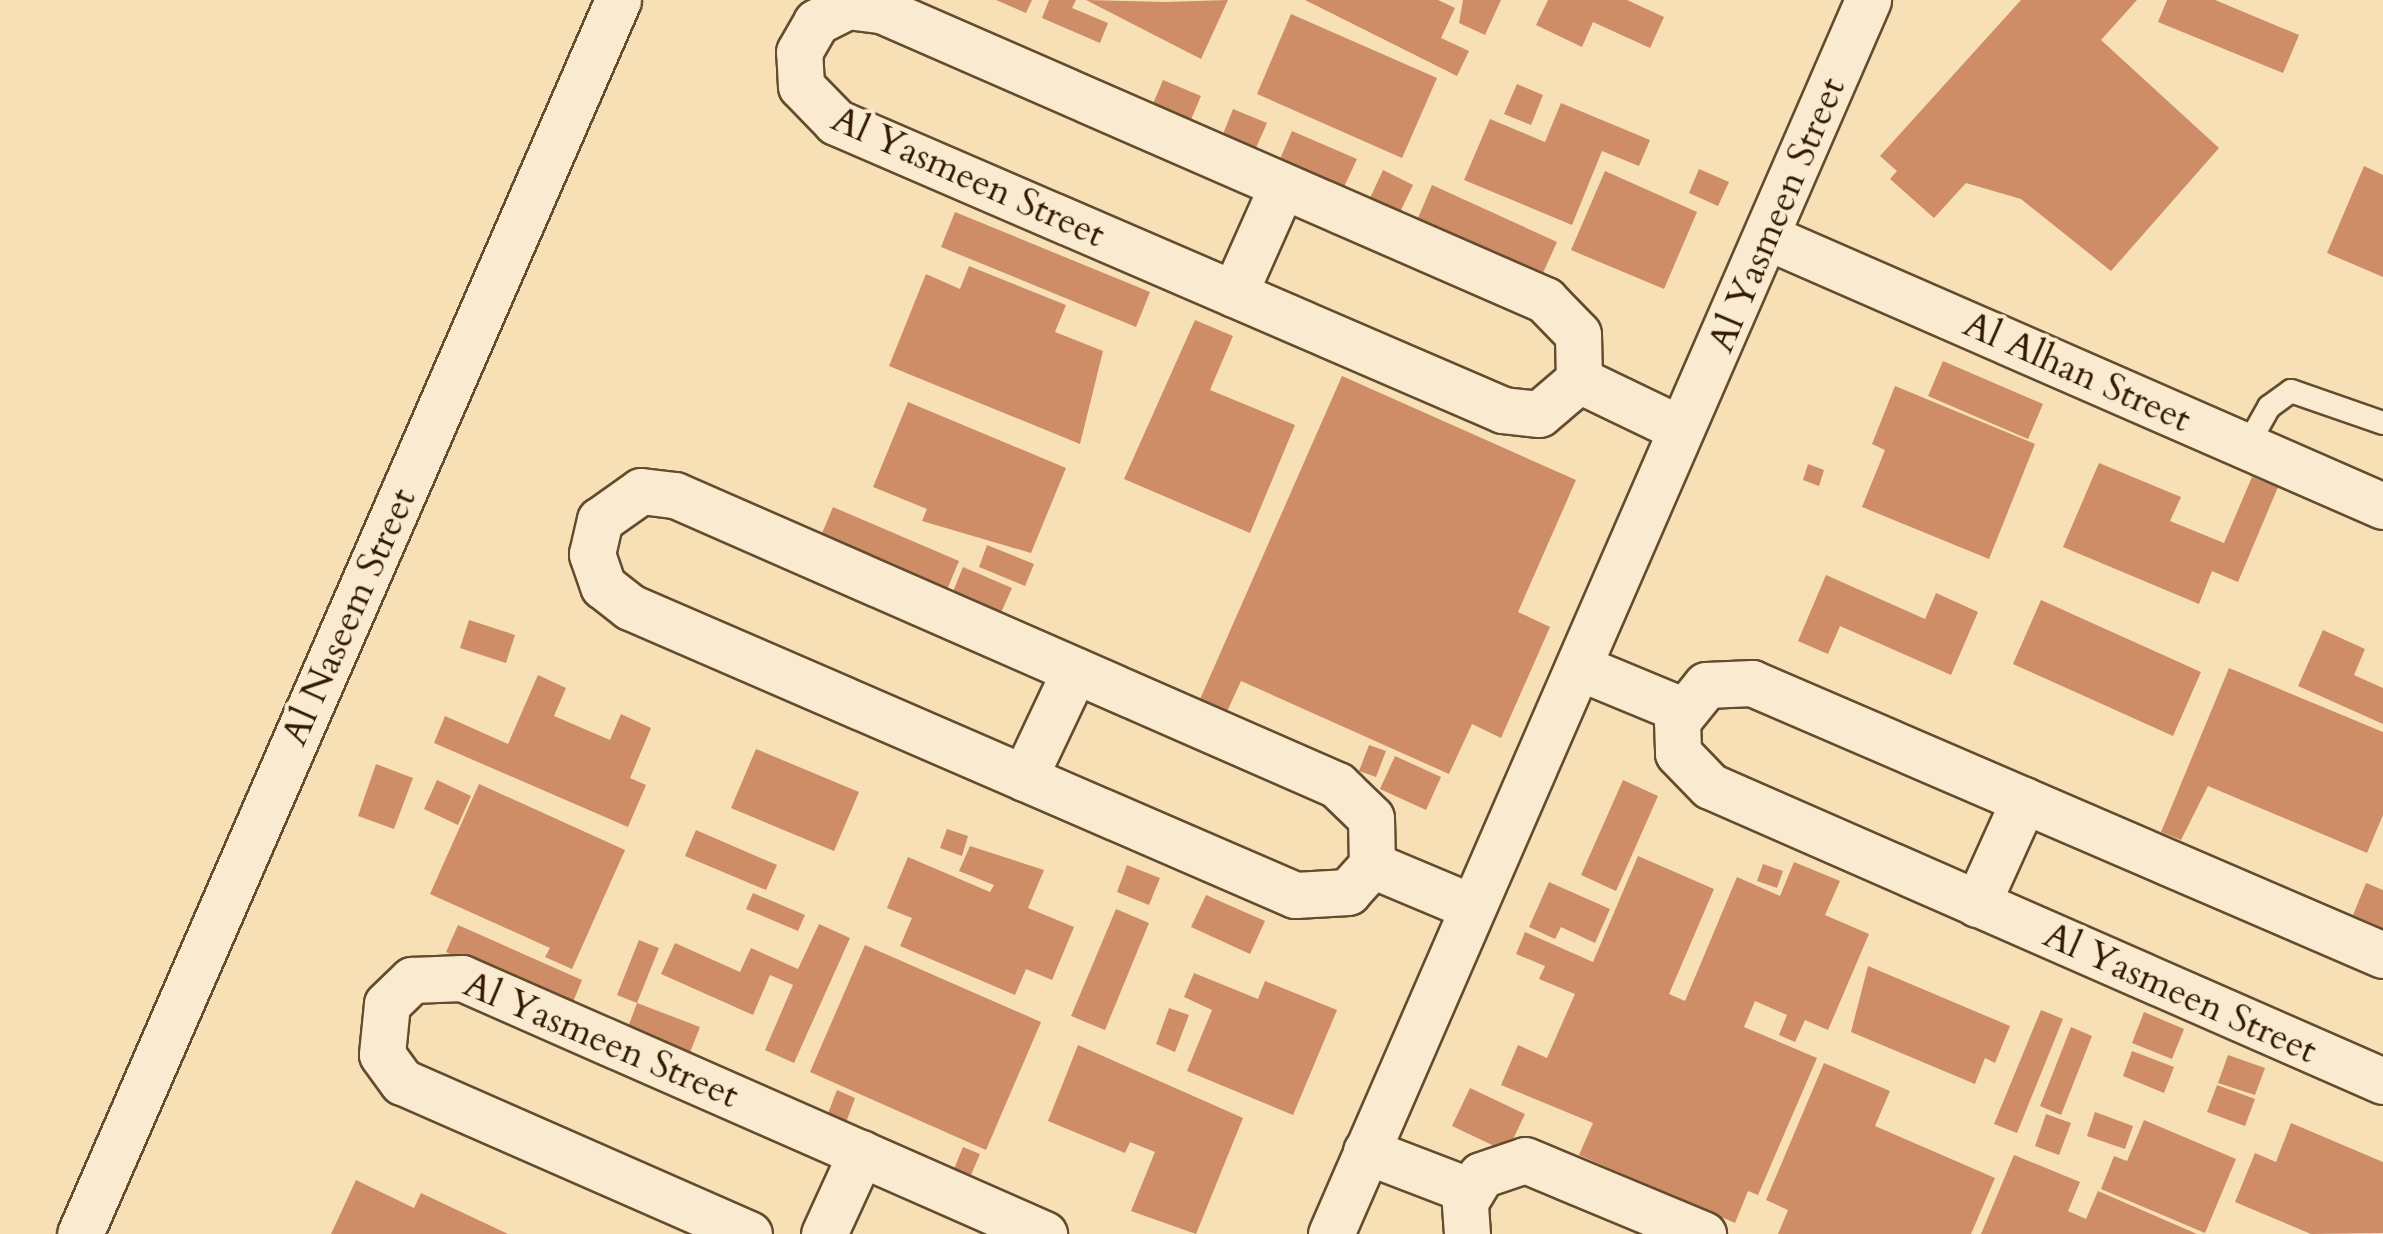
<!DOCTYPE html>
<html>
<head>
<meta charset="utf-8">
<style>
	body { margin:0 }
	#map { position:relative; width:2383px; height:1234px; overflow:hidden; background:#f7e0b6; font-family:Cardo,serif }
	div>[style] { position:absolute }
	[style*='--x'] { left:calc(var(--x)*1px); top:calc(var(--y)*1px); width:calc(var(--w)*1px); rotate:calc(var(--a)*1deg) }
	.building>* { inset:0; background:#ce8c67 }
	.roads { filter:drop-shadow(2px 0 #644c2e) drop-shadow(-2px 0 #644c2e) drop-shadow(0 2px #644c2e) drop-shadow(0 -2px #644c2e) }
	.service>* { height:22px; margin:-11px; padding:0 11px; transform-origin:11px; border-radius:11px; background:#faebd0 }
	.minor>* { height:45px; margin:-22.5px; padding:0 22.5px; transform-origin:22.5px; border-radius:22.5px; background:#faebd0 }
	span { translate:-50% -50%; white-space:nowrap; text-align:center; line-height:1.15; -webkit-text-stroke:8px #faebd0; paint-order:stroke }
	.street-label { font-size:38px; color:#331b00 }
</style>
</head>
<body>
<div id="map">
	<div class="building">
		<div style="clip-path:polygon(996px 0,1032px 0,1026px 13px)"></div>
		<div style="clip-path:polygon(1049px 0,1076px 0,1072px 8px,1108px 23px,1100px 43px,1042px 18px)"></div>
		<div style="clip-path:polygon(1086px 0,1165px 2px,1228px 0,1201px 59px)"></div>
		<div style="clip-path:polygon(1305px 0,1438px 0,1455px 8px,1441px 38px,1469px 51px,1457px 76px)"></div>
		<div style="clip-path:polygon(1463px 0,1501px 0,1485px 35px,1459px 23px)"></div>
		<div style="clip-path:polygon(1548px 0,1627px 0,1664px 17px,1650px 48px,1593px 22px,1582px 47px,1536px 25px)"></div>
		<div style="clip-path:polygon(2021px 0,2137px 0,2101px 40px,2219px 148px,2111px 271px,2021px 199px,1966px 183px,1934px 218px,1890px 179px,1897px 171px,1880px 156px)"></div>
		<div style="clip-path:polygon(2167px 0,2215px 0,2299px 35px,2283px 73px,2158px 22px)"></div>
		<div style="clip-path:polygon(1291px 14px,1437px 78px,1402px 158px,1257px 94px)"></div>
		<div style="clip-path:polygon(1163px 80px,1201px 96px,1190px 122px,1152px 106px)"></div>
		<div style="clip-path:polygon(1517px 84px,1543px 95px,1531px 125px,1504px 114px)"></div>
		<div style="clip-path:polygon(1561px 103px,1650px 140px,1639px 166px,1602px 151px,1572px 225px,1464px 180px,1490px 119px,1545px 142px)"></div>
		<div style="clip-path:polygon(1233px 109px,1267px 123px,1256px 148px,1223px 134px)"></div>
		<div style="clip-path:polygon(1292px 131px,1357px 159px,1344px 187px,1280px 159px)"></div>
		<div style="clip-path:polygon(2364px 166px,2383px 175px,2383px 277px,2327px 253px)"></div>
		<div style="clip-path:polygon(1699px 169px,1729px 182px,1718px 206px,1689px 193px)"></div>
		<div style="clip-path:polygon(1383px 170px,1413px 185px,1400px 212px,1370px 198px)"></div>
		<div style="clip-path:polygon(1605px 171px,1697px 212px,1664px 289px,1571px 250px)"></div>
		<div style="clip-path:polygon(1432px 185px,1557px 242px,1542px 275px,1418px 218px)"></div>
		<div style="clip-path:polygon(955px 212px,1150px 292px,1136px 327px,941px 247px)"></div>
		<div style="clip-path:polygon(969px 266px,1066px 305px,1055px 332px,1103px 351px,1080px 444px,889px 366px,926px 274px,960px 289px)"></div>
		<div style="clip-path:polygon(1195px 320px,1233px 336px,1210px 390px,1295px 425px,1250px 533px,1124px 479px)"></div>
		<div style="clip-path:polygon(1943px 361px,2043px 404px,2028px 439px,1928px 396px)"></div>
		<div style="clip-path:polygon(1342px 376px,1576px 480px,1518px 612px,1550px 627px,1501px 738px,1472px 724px,1449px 774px,1241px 681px,1224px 718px,1197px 706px)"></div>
		<div style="clip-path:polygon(1895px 386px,2035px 444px,1989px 559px,1862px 507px,1885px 450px,1872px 444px)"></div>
		<div style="clip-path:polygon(908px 402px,1066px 468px,1031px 553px,922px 521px,927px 509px,873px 487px)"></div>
		<div style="clip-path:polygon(2099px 463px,2181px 497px,2170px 521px,2224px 543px,2252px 477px,2278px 487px,2238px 582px,2212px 571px,2199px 604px,2063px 547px)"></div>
		<div style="clip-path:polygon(1808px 464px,1824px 470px,1819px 486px,1803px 480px)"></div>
		<div style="clip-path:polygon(833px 507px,959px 561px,946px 592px,820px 538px)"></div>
		<div style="clip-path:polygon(987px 545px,1034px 564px,1025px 586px,979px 567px)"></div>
		<div style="clip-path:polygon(963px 567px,1012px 588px,1000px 615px,952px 594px)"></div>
		<div style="clip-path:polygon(1826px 575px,1925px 619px,1936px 593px,1978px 612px,1951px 675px,1840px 626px,1828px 654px,1798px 641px)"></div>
		<div style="clip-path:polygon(2041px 600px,2201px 672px,2173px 736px,2013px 664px)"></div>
		<div style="clip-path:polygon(469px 620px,515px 635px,506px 663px,460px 648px)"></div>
		<div style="clip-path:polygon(2323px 630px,2365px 649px,2354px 675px,2383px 688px,2383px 724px,2298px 686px)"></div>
		<div style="clip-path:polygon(2229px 668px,2383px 732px,2383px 815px,2367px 853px,2208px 786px,2181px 840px,2161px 832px)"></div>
		<div style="clip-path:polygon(538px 675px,566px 688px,554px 716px,610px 740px,621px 714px,651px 728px,630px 778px,646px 785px,628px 827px,434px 743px,445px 716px,508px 744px)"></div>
		<div style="clip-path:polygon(1369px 745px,1386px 751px,1376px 777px,1359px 771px)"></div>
		<div style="clip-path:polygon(756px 749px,859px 792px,834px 851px,731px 808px)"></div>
		<div style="clip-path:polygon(1395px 756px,1441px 777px,1426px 810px,1380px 789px)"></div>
		<div style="clip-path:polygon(376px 764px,413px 778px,394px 829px,358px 816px)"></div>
		<div style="clip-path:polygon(437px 780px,471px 796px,458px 825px,424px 809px)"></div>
		<div style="clip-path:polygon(1623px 780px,1658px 796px,1616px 891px,1581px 875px)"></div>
		<div style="clip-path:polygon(479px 784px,625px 850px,572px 969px,545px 957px,550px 948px,430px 894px)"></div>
		<div style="clip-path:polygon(947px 829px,968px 836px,962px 856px,940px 848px)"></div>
		<div style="clip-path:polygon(696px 830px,777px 865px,766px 890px,685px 856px)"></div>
		<div style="clip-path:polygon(970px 846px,1044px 870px,1028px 908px,1074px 927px,1052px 980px,1026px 969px,1015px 995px,900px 946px,912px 918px,887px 908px,908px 857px,990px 892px,994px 885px,959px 871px)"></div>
		<div style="clip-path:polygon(1638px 856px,1714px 889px,1669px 994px,1685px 1001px,1737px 877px,1780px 896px,1794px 862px,1840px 881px,1825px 915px,1869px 934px,1828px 1030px,1805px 1020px,1795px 1042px,1779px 1035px,1787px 1015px,1755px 1001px,1744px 1027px,1817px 1058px,1758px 1195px,1748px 1191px,1735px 1223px,1579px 1155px,1593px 1123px,1501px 1085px,1518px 1045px,1547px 1058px,1575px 994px,1539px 979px,1545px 966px,1516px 954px,1525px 932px,1593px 962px)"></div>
		<div style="clip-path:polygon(1763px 864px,1783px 871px,1777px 888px,1757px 881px)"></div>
		<div style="clip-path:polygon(1127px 865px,1160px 878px,1149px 905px,1117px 892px)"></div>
		<div style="clip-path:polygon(1549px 882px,1610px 909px,1595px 943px,1561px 927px,1555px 939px,1529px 927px)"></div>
		<div style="clip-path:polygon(2366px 883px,2383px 890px,2383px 928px,2353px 915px)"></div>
		<div style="clip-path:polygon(753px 893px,805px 915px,798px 931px,746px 909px)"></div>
		<div style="clip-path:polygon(1206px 895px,1265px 921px,1250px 954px,1191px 927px)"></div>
		<div style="clip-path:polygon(1116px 909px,1149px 923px,1105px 1030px,1071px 1016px)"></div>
		<div style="clip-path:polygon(819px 924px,850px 938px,794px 1063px,765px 1050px,793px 985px,770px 975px,753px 1015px,661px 974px,675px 943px,740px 972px,751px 948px,798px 969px)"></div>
		<div style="clip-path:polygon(458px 925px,582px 980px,571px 1007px,446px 952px)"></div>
		<div style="clip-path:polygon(639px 940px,659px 948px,637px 1003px,617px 995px)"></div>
		<div style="clip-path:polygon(865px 945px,1041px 1022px,986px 1150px,810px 1072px)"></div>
		<div style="clip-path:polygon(1868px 966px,2010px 1026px,1995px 1063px,1985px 1058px,1975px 1084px,1851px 1032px)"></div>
		<div style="clip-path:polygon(1194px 973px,1258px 999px,1265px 981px,1337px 1010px,1293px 1115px,1187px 1071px,1212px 1010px,1184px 997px)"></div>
		<div style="clip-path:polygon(637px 1003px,700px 1027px,689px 1055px,627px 1030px)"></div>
		<div style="clip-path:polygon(1169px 1008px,1189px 1015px,1175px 1052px,1156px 1044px)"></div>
		<div style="clip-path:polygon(2041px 1010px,2063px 1019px,2017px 1133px,1994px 1124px)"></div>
		<div style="clip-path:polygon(2144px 1012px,2184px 1029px,2172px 1059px,2132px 1043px)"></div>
		<div style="clip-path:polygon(2071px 1027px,2092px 1036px,2061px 1115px,2040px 1106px)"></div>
		<div style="clip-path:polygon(1078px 1045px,1243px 1118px,1196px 1234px,1131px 1211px,1155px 1152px,1130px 1142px,1125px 1153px,1048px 1121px)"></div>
		<div style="clip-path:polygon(2132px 1051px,2174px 1067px,2164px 1093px,2123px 1076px)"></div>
		<div style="clip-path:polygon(2228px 1055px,2265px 1068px,2255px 1095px,2218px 1083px)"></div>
		<div style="clip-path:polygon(1824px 1063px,1890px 1091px,1875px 1126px,1995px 1178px,1971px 1234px,1778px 1234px,1788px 1210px,1766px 1200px)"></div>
		<div style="clip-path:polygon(2217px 1085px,2255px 1099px,2245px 1126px,2207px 1112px)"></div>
		<div style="clip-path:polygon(1470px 1088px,1525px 1114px,1507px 1152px,1452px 1126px)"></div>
		<div style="clip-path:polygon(837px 1090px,855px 1098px,844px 1128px,825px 1121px)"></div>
		<div style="clip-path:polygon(2095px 1112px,2133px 1126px,2125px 1149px,2087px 1136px)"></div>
		<div style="clip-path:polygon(2046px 1114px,2071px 1123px,2059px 1155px,2035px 1146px)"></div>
		<div style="clip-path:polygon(2144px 1120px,2236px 1159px,2205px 1233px,2101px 1189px,2114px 1156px,2127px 1161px)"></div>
		<div style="clip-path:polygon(2291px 1123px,2383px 1162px,2383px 1233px,2311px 1234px,2235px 1202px,2255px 1153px,2276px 1162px)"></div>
		<div style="clip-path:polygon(963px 1147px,980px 1154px,971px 1175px,954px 1169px)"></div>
		<div style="clip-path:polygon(2014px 1155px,2080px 1182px,2068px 1211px,2086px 1219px,2098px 1191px,2197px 1234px,1981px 1234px)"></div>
		<div style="clip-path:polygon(356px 1180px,414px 1208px,421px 1193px,508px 1234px,331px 1234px)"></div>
	</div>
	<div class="roads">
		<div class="service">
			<div style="--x:2247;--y:446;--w:45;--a:-60.6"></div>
			<div style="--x:2269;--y:407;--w:27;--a:-36"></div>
			<div style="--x:2291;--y:391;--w:97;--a:19.2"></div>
		</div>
		<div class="minor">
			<div style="--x:847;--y:6;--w:34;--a:7"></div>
			<div style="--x:881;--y:10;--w:725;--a:23.59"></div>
			<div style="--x:1545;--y:300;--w:47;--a:45.9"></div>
			<div style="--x:1578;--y:334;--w:46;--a:88.8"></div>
			<div style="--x:1579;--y:380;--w:52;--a:139.6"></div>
			<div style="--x:1539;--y:414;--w:36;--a:-174"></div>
			<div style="--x:1503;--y:410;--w:727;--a:-156.65"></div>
			<div style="--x:836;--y:122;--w:50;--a:-134.2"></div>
			<div style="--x:801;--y:86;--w:34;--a:-93"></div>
			<div style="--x:799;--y:52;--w:34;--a:-60"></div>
			<div style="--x:816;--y:22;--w:35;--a:-27"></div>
			<div style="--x:1772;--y:239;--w:667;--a:23.6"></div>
			<div style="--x:1234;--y:294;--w:118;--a:-66"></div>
			<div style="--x:1579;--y:380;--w:113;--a:25.7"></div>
			<div style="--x:641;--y:491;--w:34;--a:7"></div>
			<div style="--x:675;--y:495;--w:723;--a:23.66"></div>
			<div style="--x:1337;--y:785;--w:47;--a:44.1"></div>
			<div style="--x:1371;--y:818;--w:47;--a:88.8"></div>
			<div style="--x:1372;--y:865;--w:36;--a:132"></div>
			<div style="--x:1348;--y:892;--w:53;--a:176.8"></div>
			<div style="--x:1295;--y:895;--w:725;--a:-156.58"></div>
			<div style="--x:630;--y:607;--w:34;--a:-142"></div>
			<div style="--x:603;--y:586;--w:34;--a:-109"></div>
			<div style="--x:592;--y:554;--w:35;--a:-77"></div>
			<div style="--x:600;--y:520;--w:50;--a:-35.3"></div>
			<div style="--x:1583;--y:669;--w:107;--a:22.5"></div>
			<div style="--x:1024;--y:778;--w:119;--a:-64.7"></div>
			<div style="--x:1372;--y:865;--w:108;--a:22.8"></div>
			<div style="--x:1977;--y:904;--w:114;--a:-65.7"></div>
			<div style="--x:2383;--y:955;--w:687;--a:-156.68"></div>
			<div style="--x:1752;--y:683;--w:46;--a:177.5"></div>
			<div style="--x:1706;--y:685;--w:46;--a:128.9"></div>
			<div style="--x:1677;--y:721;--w:32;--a:88"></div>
			<div style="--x:1678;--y:753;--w:46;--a:45.9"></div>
			<div style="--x:1710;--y:786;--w:735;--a:23.67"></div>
			<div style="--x:1366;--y:1151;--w:111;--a:21"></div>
			<div style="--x:80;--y:1234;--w:1346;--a:-66.44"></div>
			<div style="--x:749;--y:1234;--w:379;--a:-156.3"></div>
			<div style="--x:402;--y:1082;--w:34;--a:-126"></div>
			<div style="--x:382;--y:1054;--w:50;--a:-84.3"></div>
			<div style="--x:387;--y:1004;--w:35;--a:-44"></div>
			<div style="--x:412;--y:980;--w:50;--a:-2.3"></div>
			<div style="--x:462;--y:978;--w:636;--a:23.74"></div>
			<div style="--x:824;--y:1234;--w:89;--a:-65.4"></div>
			<div style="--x:1331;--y:1234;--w:1346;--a:-66.48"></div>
			<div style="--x:1467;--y:1234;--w:32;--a:-94"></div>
			<div style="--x:1465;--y:1202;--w:31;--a:-59"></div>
			<div style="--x:1481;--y:1175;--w:46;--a:-18.8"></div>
			<div style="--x:1525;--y:1160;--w:193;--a:22.6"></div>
		</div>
	</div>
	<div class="street-label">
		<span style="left:968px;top:177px;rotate:24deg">Al Yasmeen Street</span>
		<span style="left:1777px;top:215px;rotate:-67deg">Al Yasmeen Street</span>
		<span style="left:2077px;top:372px;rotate:24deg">Al Alhan Street</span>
		<span style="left:349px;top:617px;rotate:-66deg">Al Naseem Street</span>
		<span style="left:2180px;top:993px;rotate:24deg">Al Yasmeen Street</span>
		<span style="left:601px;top:1040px;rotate:23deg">Al Yasmeen Street</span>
	</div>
</div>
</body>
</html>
